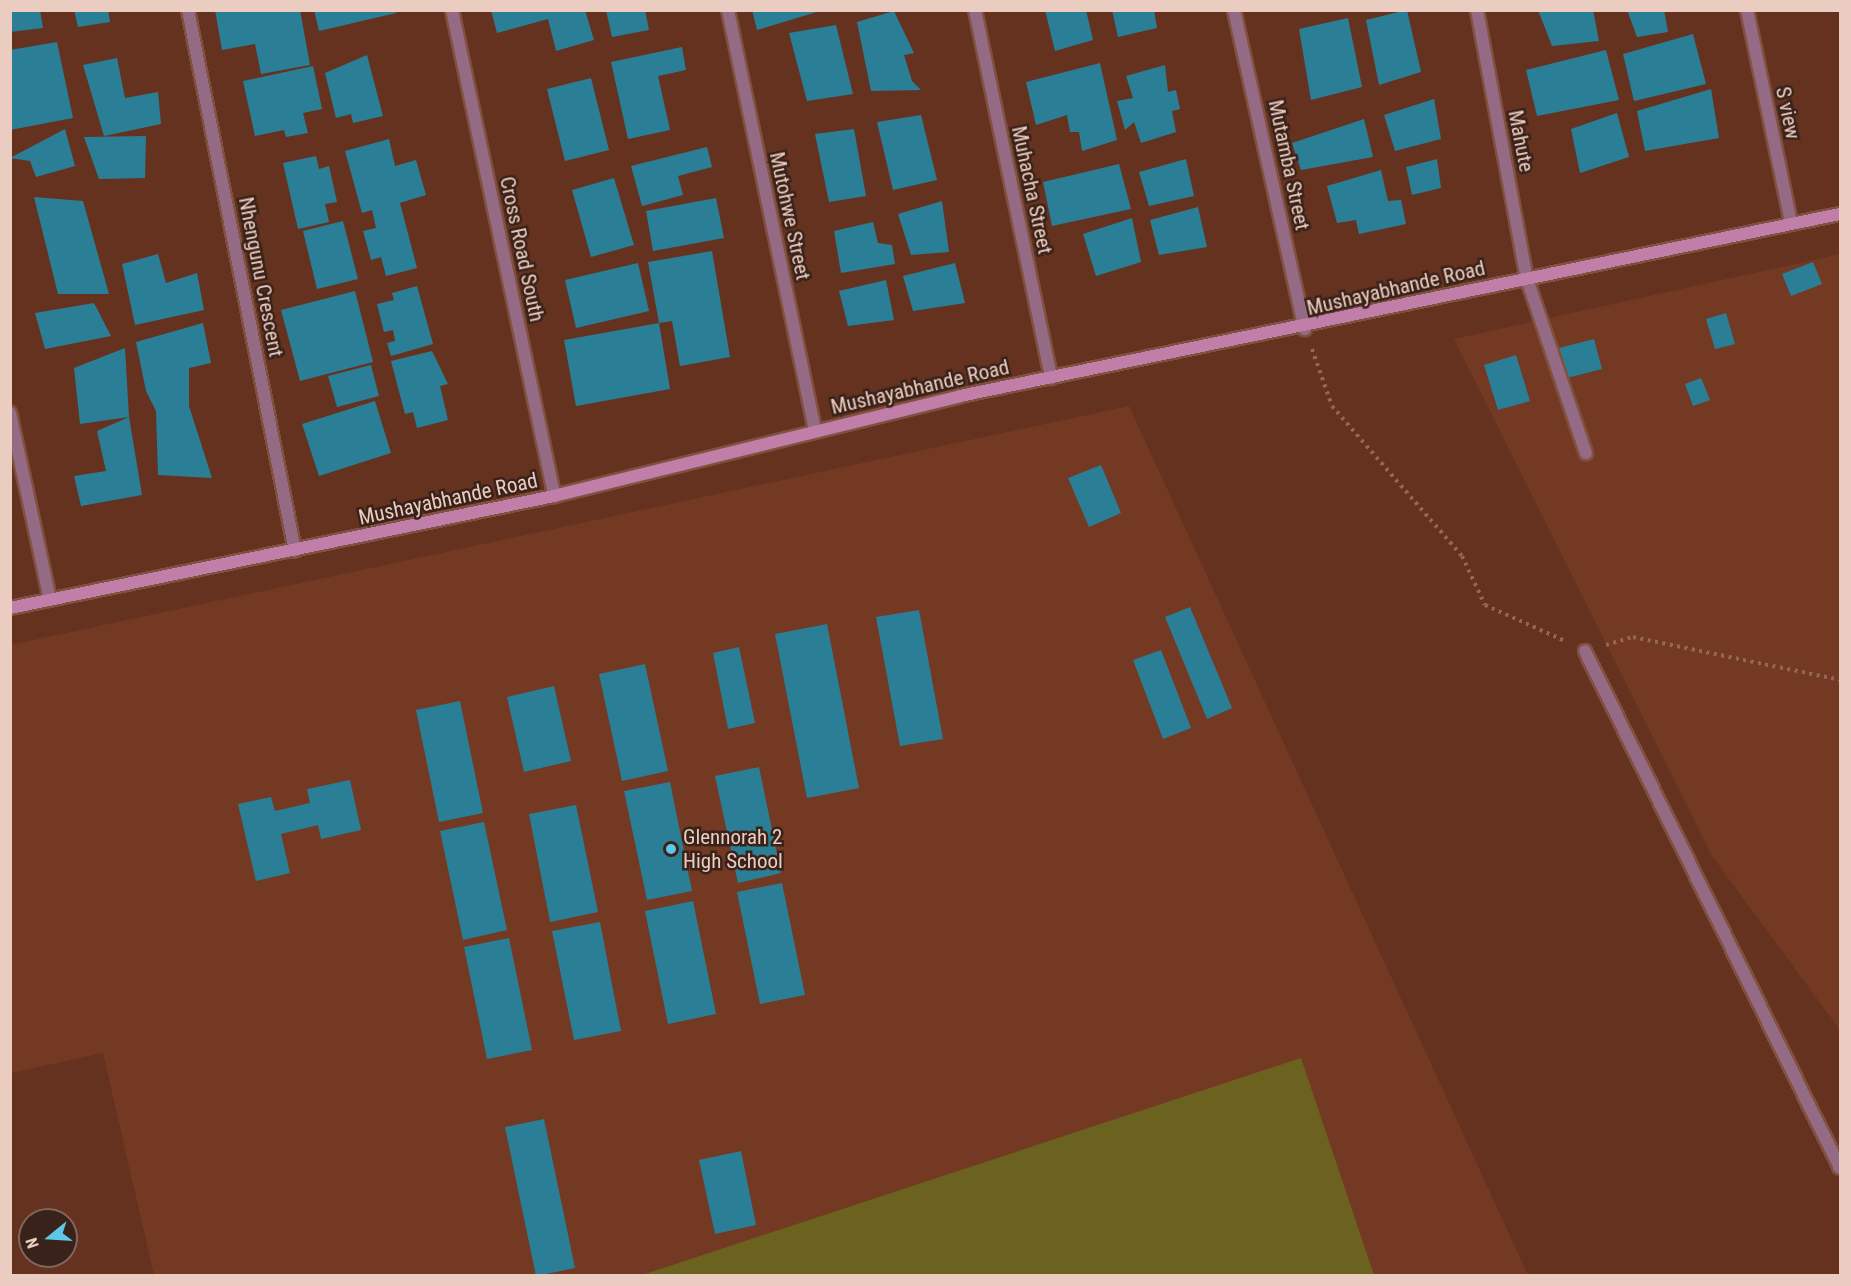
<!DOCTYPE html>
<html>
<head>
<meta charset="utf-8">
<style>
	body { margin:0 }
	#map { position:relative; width:1851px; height:1286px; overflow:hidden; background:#65321f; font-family:"Roboto Condensed",sans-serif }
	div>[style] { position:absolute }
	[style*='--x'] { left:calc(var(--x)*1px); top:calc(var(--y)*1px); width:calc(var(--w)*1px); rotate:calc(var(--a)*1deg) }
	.built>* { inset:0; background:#733922 }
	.green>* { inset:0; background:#6b621f }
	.building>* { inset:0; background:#2a7f97 }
	.path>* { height:4px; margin-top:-2px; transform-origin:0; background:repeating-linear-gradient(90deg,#936756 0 3px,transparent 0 7.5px) }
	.roads { filter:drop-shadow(2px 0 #80513f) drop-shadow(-2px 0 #80513f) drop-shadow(0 2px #80513f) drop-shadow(0 -2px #80513f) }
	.lane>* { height:12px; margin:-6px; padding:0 6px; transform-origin:6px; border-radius:6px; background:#946a84 }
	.street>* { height:12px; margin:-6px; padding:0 6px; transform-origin:6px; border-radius:6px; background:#946a84 }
	.secondary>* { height:12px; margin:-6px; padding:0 6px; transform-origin:6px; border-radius:6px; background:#c07ea8 }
	.dots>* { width:16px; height:16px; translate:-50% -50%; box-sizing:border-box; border:3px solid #392219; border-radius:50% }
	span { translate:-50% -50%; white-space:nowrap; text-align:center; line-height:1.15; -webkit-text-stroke:5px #392219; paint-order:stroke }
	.street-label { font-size:21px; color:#ebccc0 }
	.poi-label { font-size:21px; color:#ebccc0 }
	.left { translate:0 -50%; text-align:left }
	.frame { position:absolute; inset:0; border:12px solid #ebccc0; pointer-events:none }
	.north { position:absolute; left:18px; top:1208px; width:60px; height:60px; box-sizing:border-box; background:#392219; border:2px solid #80665c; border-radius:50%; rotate:252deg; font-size:16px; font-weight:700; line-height:24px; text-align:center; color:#ebccc0 }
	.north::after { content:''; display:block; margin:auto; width:21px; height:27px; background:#5dc7e8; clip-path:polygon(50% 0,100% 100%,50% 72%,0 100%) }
</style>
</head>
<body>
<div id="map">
	<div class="built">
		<div style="clip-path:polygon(1840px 254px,1840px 1030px,1712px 856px,1454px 339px)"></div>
		<div style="clip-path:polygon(1129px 406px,1528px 1275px,154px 1275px,103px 1053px,11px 1073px,10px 645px)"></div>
	</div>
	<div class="green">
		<div style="clip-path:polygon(1301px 1058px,1374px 1275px,642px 1275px)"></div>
	</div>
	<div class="building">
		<div style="clip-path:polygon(10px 10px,40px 10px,43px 28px,10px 32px)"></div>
		<div style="clip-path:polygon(74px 10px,108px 10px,110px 22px,78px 27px)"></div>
		<div style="clip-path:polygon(215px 10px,300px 10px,310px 65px,261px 74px,255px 44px,222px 50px)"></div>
		<div style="clip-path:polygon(314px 10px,396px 10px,396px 13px,319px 31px)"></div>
		<div style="clip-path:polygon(491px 10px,585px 10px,594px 40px,556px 51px,548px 19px,497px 33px)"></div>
		<div style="clip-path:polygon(606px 10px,645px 10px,649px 30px,612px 37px)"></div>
		<div style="clip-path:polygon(752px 10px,820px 10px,820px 11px,757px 30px)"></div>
		<div style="clip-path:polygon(1045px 10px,1086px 10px,1093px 40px,1055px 51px)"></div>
		<div style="clip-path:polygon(1112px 10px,1154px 10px,1157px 28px,1118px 37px)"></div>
		<div style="clip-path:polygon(1407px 10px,1421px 72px,1379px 85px,1366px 20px)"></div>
		<div style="clip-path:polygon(1538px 10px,1593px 10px,1599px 41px,1552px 46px)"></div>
		<div style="clip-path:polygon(1627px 10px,1664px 10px,1668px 32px,1637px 37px)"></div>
		<div style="clip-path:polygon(894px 11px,914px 53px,904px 55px,912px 81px,921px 90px,871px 91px,857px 22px)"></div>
		<div style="clip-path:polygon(1348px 18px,1362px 87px,1311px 100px,1299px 29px)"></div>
		<div style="clip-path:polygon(836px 25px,853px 94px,807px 101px,789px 33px)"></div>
		<div style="clip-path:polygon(1693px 34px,1706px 84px,1634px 101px,1623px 54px)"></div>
		<div style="clip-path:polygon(57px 42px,73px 118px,10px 130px,10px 50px)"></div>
		<div style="clip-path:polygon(682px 47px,686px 70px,658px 76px,670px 130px,628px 139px,611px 62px)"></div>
		<div style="clip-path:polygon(1606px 50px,1619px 100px,1537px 116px,1526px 70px)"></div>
		<div style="clip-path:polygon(367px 55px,383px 116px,353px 123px,351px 114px,336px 118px,325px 73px)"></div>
		<div style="clip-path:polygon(117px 58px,125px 98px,158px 92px,161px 124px,104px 136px,83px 65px)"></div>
		<div style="clip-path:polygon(1100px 63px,1117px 140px,1082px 151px,1079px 132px,1070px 132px,1067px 115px,1036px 125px,1026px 82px)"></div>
		<div style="clip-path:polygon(1165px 65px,1168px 92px,1176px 90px,1180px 109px,1172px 111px,1176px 132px,1141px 143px,1134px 122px,1125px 130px,1117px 101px,1133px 98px,1126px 76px)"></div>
		<div style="clip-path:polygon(313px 66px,322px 109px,303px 113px,308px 133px,286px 137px,284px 130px,255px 136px,243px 81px)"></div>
		<div style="clip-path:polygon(591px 78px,609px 150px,565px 161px,547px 89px)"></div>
		<div style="clip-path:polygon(1711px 89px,1719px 138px,1645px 151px,1637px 111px)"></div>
		<div style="clip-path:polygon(1434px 99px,1441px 139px,1395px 151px,1384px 115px)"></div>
		<div style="clip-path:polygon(1617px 113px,1629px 157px,1580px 173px,1571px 129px)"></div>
		<div style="clip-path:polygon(921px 115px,937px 180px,893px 190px,877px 122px)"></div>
		<div style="clip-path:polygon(1364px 119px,1373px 157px,1301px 170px,1292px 143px)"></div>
		<div style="clip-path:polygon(65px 129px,75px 166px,36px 177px,30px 161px,10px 158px)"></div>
		<div style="clip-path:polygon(854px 129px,866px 196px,829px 202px,815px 134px)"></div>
		<div style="clip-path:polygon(146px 136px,145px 178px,99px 179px,84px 137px)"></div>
		<div style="clip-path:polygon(389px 139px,395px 166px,416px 160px,426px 195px,400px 203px,417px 268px,386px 276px,381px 257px,371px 260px,363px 231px,376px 228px,372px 210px,362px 213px,345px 151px)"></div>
		<div style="clip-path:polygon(707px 147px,712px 167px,678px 176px,683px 195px,642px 206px,631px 166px)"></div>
		<div style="clip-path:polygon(316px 156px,319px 169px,329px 166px,337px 202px,325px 204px,329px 222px,298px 229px,283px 163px)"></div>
		<div style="clip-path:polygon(1186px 159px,1194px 196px,1149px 206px,1139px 172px)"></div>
		<div style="clip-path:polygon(1437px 159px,1441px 188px,1412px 195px,1406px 167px)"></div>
		<div style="clip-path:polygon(1119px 164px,1131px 209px,1052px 226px,1043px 182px)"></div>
		<div style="clip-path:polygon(1381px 170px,1388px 201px,1401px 200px,1406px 224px,1359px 234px,1356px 220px,1337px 223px,1327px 186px)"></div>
		<div style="clip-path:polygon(614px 178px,634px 245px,591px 257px,572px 190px)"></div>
		<div style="clip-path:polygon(34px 197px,83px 201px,109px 294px,58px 294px)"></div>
		<div style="clip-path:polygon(716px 198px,724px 238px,653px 251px,646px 211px)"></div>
		<div style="clip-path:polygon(942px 201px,949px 252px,911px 255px,898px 214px)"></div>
		<div style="clip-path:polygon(1198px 207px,1207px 247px,1159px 255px,1150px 220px)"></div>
		<div style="clip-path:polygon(1132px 218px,1141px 262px,1096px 276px,1083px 234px)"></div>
		<div style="clip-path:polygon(343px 221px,358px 279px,317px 289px,303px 231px)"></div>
		<div style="clip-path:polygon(873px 222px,878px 243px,892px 245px,895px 264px,841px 273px,834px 231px)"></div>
		<div style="clip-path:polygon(712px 251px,730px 357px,680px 366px,672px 321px,659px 323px,670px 389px,576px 406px,564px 340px,659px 323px,648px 262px)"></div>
		<div style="clip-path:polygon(158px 254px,166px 283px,197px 273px,204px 310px,135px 325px,122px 264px)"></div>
		<div style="clip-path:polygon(1813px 262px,1822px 284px,1791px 296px,1782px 274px)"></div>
		<div style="clip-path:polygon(638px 263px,649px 311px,576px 328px,565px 280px)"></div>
		<div style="clip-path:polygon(955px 263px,965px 303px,913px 311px,903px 276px)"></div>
		<div style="clip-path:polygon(886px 280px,894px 320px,848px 326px,839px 291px)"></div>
		<div style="clip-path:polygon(417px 286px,433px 344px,391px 356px,387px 343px,395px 341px,393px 330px,384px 332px,377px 304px,394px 300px,392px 293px)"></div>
		<div style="clip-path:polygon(355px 291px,373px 362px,300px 381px,281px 310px)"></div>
		<div style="clip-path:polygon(94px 303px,111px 336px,45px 349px,35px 313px)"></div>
		<div style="clip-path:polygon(1726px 313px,1735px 344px,1715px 349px,1706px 319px)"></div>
		<div style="clip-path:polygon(203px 323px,211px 363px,189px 368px,189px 406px,212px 478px,158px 475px,156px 411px,146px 391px,136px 342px)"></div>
		<div style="clip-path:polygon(1594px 339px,1602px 369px,1567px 378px,1559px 348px)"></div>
		<div style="clip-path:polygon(125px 348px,129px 417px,142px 495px,81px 506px,74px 476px,106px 471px,97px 431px,129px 417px,80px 424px,74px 368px)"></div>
		<div style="clip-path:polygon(432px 351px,448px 384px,440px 386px,448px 420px,417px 428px,413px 412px,405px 414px,391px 361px)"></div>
		<div style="clip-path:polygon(1516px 355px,1530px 401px,1498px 410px,1484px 365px)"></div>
		<div style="clip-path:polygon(371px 365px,379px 396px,337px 407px,328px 376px)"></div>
		<div style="clip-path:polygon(1701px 378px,1710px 400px,1693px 406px,1685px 384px)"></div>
		<div style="clip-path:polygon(375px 401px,391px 453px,319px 476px,302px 424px)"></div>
		<div style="clip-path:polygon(1101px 465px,1121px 513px,1089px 527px,1068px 478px)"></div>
		<div style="clip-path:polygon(1190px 607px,1232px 708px,1207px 719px,1165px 617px)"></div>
		<div style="clip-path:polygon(919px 610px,943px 739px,900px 746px,876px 617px)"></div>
		<div style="clip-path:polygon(827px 624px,859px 788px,807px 798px,775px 634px)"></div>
		<div style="clip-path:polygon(739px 647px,755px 723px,728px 729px,713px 653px)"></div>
		<div style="clip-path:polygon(1161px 650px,1191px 728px,1163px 739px,1133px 660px)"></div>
		<div style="clip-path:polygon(645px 664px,668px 771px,622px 781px,599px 674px)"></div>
		<div style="clip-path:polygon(554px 686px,571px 761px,524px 772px,507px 697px)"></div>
		<div style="clip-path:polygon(460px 701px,483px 813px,439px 822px,416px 710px)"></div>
		<div style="clip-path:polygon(759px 767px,781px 873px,738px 883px,715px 776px)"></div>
		<div style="clip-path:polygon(350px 780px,361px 830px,321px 839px,318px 825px,281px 834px,290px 873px,256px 881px,238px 804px,271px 797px,275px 811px,310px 803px,307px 789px)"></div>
		<div style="clip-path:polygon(670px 782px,692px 891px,647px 900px,624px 791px)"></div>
		<div style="clip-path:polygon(576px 805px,598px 912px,550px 922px,529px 814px)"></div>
		<div style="clip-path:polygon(484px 822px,507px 930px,463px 940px,440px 831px)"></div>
		<div style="clip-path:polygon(782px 883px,805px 995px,760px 1004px,737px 892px)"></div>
		<div style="clip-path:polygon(693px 901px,716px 1014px,668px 1024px,645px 911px)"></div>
		<div style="clip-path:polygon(600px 922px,621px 1031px,574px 1040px,552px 931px)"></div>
		<div style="clip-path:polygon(509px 938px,532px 1050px,487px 1059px,464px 947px)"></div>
		<div style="clip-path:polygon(544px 1119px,575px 1268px,536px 1276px,505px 1127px)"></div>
		<div style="clip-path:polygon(741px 1151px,756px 1225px,715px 1234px,699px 1160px)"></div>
	</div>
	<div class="path">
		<div style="--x:1312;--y:349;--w:60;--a:70.7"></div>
		<div style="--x:1332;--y:406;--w:198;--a:49.1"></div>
		<div style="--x:1462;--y:556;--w:54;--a:64.9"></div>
		<div style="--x:1485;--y:605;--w:88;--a:24.2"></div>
		<div style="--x:1606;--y:645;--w:28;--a:-17"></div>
		<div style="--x:1633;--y:637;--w:211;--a:11.7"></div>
	</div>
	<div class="roads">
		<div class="lane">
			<div style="--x:1527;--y:279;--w:184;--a:71.3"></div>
		</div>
		<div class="street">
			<div style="--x:188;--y:10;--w:551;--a:78.81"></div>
			<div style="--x:452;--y:10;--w:497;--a:78.1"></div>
			<div style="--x:728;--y:10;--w:429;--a:78.3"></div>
			<div style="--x:975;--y:10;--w:376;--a:78.3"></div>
			<div style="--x:1234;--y:10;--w:327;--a:77.5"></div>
			<div style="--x:1477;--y:10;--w:274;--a:79.5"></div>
			<div style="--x:1747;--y:10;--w:217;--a:78.3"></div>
			<div style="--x:10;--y:413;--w:191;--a:77.9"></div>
			<div style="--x:1585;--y:651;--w:576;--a:63.75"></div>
		</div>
		<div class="secondary">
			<div style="--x:10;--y:608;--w:555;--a:-11.63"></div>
			<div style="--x:554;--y:496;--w:418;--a:-13.8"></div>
			<div style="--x:960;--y:396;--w:899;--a:-11.69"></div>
		</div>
	</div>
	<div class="dots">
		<div style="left:671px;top:849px;background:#5dc7e8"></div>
	</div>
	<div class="street-label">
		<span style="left:1788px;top:113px;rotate:78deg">S view</span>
		<span style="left:1521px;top:141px;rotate:79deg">Mahute</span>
		<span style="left:1289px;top:165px;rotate:78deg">Mutamba Street</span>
		<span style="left:1032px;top:190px;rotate:78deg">Muhacha Street</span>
		<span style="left:790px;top:216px;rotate:78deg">Mutohwe Street</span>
		<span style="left:522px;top:249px;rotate:78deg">Cross Road South</span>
		<span style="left:261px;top:277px;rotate:79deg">Nhengunu Crescent</span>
		<span style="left:1396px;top:288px;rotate:-13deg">Mushayabhande Road</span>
		<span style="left:920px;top:387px;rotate:-13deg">Mushayabhande Road</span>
		<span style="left:448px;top:499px;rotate:-12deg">Mushayabhande Road</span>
	</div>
	<div class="poi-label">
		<span class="left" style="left:683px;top:849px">Glennorah 2<br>High School</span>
	</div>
	<div class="frame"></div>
	<div class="north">N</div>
</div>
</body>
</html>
